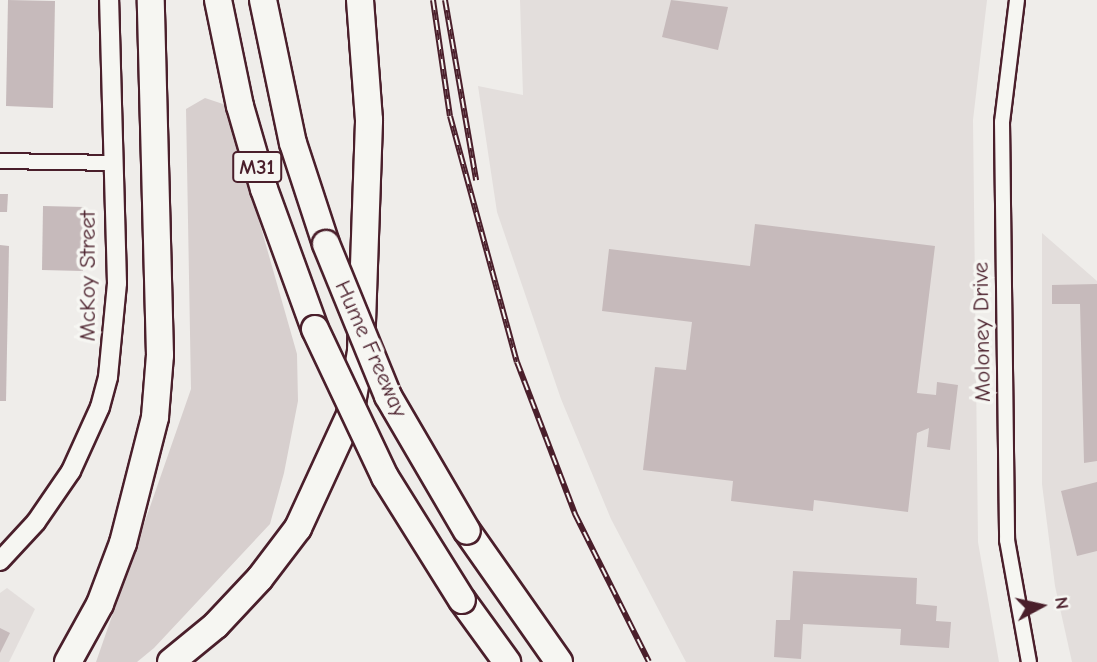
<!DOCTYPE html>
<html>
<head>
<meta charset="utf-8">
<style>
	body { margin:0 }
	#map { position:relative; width:1097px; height:662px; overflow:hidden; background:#efedea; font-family:"Comic Neue",sans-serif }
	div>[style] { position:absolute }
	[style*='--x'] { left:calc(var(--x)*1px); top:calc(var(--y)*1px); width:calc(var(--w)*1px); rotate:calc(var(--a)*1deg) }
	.built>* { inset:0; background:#e3dedc }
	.green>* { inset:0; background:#d7cfce }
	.building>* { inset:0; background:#c6babb }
	.roads { filter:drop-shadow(2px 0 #4a1f2b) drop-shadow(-2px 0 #4a1f2b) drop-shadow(0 2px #4a1f2b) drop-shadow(0 -2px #4a1f2b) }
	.minor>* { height:14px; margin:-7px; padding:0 7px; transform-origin:7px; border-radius:7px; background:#f6f6f2 }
	.tertiary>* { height:18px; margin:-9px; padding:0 9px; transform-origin:9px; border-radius:9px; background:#f6f6f2 }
	.motorway>* { height:26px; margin:-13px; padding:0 13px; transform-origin:13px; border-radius:13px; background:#f6f6f2 }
	.rail>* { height:6px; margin-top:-3px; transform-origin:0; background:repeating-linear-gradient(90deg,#f6f6f2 0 10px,#4a1f2b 0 20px); box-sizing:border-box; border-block:2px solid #4a1f2b }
	.bridges { filter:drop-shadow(2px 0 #4a1f2b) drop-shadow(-2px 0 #4a1f2b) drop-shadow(0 2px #4a1f2b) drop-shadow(0 -2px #4a1f2b) }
	.motorway-bridge>* { height:26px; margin:-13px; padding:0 13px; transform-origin:13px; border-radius:13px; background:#f6f6f2 }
	span { translate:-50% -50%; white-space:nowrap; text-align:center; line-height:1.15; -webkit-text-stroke:7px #f6f6f2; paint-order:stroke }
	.shield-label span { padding:2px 5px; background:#f6f6f2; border:2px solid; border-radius:5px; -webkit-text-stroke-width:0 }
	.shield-label { font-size:21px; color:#4a1f2b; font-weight:700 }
	.street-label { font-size:23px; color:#4a1f2b }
	.north { position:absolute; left:1006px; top:571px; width:70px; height:70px; -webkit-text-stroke:5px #f6f6f2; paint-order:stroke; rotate:82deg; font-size:19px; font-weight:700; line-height:28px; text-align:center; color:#4a1f2b }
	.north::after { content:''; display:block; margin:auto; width:24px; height:32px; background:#4a1f2b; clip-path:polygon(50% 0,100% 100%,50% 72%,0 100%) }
</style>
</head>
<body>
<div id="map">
	<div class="built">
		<div style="clip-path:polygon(520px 0,987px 0,973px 120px,978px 542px,999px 662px,686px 662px,611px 519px,561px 399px,497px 212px,478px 86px,523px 95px)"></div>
		<div style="clip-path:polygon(1042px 233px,1097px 281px,1097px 662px,1072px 662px,1055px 586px,1042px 484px)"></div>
		<div style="clip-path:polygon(7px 588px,35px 609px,9px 662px,0 662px,0 593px)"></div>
	</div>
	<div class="green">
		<div style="clip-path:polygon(205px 98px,226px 105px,297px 354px,298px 401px,284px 473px,270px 524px,154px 648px,137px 662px,96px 662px,191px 389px,186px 109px)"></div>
	</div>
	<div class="building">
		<div style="clip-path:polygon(8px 0,55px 1px,53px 108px,6px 106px)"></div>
		<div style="clip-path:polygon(671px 0,728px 7px,718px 50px,662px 37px)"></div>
		<div style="clip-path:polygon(0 194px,8px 194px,7px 212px,0 212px)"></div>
		<div style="clip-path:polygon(43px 206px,84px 207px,83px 271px,42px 270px)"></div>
		<div style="clip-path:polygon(755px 224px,935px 246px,917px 393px,936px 395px,937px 382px,958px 385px,950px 450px,927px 447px,929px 428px,917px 433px,908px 512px,814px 500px,813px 511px,731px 501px,733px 481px,643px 470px,655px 367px,686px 370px,692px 322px,602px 311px,609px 249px,750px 266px)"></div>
		<div style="clip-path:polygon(0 245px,9px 246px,6px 401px,0 401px)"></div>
		<div style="clip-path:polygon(1097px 284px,1097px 461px,1084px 463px,1080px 304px,1052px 304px,1052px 285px)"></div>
		<div style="clip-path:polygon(1097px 482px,1097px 551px,1077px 556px,1061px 491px)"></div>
		<div style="clip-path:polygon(793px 571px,917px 578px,916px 604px,937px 606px,936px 621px,951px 622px,949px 648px,900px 645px,901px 629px,803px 624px,801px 659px,774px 657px,776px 620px,790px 620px)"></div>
		<div style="clip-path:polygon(0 628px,10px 633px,0 653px)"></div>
	</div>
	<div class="roads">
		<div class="minor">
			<div style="--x:1017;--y:0;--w:123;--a:97"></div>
			<div style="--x:1002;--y:122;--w:418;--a:89.3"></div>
			<div style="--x:1007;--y:540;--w:124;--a:79.8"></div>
			<div style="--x:0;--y:161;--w:111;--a:1"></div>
		</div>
		<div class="tertiary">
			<div style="--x:0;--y:561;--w:53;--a:-47.3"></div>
			<div style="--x:36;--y:522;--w:62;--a:-55.5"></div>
			<div style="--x:71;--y:471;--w:70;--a:-65.6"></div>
			<div style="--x:100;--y:407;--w:31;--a:-75"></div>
			<div style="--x:108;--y:377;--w:94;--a:-84.5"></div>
			<div style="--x:117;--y:283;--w:283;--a:-91.6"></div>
		</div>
		<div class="motorway">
			<div style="--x:218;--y:0;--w:108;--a:78.3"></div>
			<div style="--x:240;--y:106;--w:86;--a:73.9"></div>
			<div style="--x:264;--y:189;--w:149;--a:70"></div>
			<div style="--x:263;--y:0;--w:146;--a:78.2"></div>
			<div style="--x:293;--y:143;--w:106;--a:71.9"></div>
			<div style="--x:467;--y:531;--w:160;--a:54.9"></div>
			<div style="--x:462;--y:600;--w:77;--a:54"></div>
			<div style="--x:68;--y:662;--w:66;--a:-61.1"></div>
			<div style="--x:100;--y:604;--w:65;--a:-69.3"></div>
			<div style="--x:123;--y:543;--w:130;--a:-75.7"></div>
			<div style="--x:155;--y:417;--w:62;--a:-85.4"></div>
			<div style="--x:160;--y:355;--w:355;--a:-91.5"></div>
			<div style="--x:171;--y:662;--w:58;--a:-39.4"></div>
			<div style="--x:216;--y:625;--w:64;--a:-46.9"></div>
			<div style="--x:260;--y:578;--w:63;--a:-52.8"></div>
			<div style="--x:298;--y:528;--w:124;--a:-65.3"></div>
			<div style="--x:350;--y:415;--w:65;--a:-80.2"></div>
			<div style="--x:361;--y:351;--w:231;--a:-88"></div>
			<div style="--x:369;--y:120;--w:120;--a:-94.3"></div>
		</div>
	</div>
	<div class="rail">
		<div style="--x:433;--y:0;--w:117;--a:81.7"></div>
		<div style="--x:450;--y:116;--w:255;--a:74.8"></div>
		<div style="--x:517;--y:362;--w:163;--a:69.1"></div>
		<div style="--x:575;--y:514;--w:165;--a:63.4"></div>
		<div style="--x:445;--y:0;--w:183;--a:80.2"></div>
	</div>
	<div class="bridges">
		<div class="motorway-bridge">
			<div style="--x:326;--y:244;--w:164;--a:67.8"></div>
			<div style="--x:388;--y:396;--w:156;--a:59.7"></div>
			<div style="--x:315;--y:329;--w:164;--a:64.7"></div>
			<div style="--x:385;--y:477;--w:145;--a:58"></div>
		</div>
	</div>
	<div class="shield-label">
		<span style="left:257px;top:167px">M31</span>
	</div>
	<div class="street-label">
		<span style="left:88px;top:276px;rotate:-90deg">McKoy Street</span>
		<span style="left:982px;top:332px;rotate:-91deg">Moloney Drive</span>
		<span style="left:371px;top:349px;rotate:66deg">Hume Freeway</span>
	</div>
	<div class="north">N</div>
</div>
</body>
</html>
